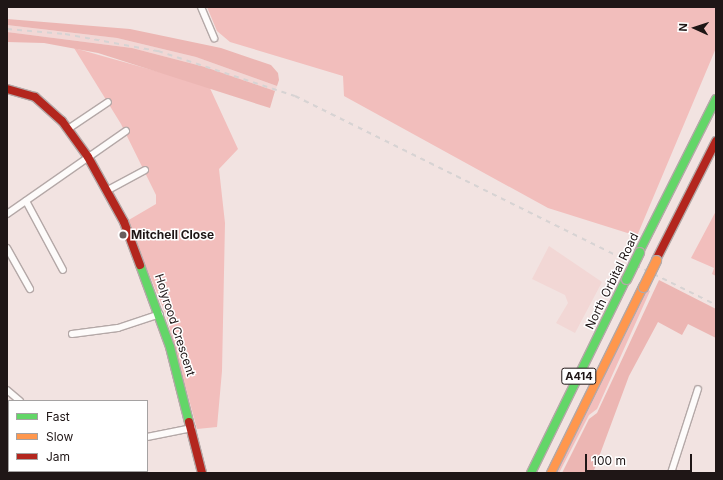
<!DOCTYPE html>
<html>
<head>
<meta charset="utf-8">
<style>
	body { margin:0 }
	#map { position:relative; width:723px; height:480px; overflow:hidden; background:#f2e3e1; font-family:Inter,sans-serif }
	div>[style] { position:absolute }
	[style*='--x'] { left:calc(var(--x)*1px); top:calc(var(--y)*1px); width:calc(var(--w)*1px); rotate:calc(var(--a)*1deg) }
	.built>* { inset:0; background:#f2d7d5 }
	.green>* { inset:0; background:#f2bebc }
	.forest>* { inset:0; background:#ecb6b3 }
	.roads { filter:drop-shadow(1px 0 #b4a8a7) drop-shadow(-1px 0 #b4a8a7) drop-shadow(0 1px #b4a8a7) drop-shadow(0 -1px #b4a8a7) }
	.street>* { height:6px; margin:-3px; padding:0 3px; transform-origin:3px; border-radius:3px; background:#fdfbfa }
	.fast>* { height:8px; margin:-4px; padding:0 4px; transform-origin:4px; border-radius:4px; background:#63d668 }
	.slow>* { height:8px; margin:-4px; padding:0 4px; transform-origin:4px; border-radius:4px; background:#ff974d }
	.jam>* { height:8px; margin:-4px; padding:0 4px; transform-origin:4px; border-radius:4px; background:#b3261e }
	.rail>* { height:2px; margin-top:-1px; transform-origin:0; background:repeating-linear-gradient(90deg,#d7d3d3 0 5px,transparent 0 10px) }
	.bridges { filter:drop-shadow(1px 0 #b4a8a7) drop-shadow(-1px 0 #b4a8a7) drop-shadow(0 1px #b4a8a7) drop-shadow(0 -1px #b4a8a7) }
	.fast-bridge>* { height:9px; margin:-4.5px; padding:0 4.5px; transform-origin:4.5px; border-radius:4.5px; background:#63d668 }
	.slow-bridge>* { height:9px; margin:-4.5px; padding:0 4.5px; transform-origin:4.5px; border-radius:4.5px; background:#ff974d }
	.dots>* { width:11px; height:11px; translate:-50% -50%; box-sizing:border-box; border:2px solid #fff; border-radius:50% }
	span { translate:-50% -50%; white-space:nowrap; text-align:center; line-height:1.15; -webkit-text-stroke:3px #fff; paint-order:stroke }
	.shield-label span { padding:1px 3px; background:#fff; border:1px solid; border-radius:3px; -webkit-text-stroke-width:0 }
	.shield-label { font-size:11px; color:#1f1616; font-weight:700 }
	.poi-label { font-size:12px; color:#1f1616; font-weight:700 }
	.left { translate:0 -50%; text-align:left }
	.street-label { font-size:12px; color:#1f1616 }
	.frame { position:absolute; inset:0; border:8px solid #1f1616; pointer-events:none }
	.legend { position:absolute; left:8px; top:400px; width:140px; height:72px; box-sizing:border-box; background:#fff; border:1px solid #a5a2a2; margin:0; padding:5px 7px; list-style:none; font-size:12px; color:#1f1616 }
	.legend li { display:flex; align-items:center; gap:8px; height:20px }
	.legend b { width:20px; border:1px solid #a5a2a2 }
	.north { position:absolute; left:675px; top:8px; width:40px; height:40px; -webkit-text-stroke:3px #fff; paint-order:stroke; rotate:273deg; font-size:11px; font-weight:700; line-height:16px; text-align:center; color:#1f1616 }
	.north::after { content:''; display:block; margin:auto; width:14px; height:18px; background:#1f1616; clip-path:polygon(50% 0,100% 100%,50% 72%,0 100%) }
	.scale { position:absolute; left:585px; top:454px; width:107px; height:18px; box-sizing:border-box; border:2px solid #1f1616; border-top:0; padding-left:5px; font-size:12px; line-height:14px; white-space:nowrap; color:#1f1616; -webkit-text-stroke:3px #fff; paint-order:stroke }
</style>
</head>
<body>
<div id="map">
	<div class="built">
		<div style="clip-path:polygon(7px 25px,117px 38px,196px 57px,277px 86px,275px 91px,205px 67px,132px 48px,7px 32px)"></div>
		<div style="clip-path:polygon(549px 246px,602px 282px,575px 333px,556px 323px,568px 303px,565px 295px,532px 279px)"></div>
		<div style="clip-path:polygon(7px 439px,9px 471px,63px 473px,7px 473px)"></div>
	</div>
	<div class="green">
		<div style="clip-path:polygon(207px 7px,716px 7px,716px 48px,637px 236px,548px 208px,344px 96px,343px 76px,230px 42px,217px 31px)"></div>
		<div style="clip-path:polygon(74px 48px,209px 86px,238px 149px,219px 169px,225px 223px,222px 371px,217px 427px,197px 429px,166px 315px,127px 221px,156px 204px,156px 195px,121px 124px)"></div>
		<div style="clip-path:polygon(716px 211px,716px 276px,712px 274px,714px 268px,691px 258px)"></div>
		<div style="clip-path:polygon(647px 289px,650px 291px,597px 409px,589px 415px,559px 473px,555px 473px)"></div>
	</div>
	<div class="forest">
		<div style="clip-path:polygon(7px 19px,130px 29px,221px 48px,271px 65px,278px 73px,279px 80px,277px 86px,196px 57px,117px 38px,7px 25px)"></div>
		<div style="clip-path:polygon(7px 32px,132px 48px,205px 67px,275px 91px,270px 108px,98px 53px,44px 43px,7px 42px)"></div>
		<div style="clip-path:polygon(659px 280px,716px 309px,716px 338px,688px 324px,682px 335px,658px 322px,629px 376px,593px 473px,562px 473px,589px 419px,597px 413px)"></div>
	</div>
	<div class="roads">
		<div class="street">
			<div style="--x:201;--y:7;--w:34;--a:67"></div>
			<div style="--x:68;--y:129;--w:48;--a:-34"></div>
			<div style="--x:108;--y:190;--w:42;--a:-28.4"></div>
			<div style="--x:26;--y:201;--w:78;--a:61.8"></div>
			<div style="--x:7;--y:214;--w:145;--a:-34.9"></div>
			<div style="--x:7;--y:248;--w:47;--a:60.7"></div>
			<div style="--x:72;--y:334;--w:46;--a:-7.4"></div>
			<div style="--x:118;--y:328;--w:44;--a:-18.4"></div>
			<div style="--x:7;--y:390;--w:17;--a:40"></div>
			<div style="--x:147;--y:437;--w:46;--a:-11.3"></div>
			<div style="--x:671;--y:473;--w:88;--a:-72.2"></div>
		</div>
		<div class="fast">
			<div style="--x:639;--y:252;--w:171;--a:-63.3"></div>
			<div style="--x:140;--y:265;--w:87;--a:69.9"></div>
			<div style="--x:170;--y:347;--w:77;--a:75.8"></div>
			<div style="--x:531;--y:473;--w:216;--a:-63.9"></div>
		</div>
		<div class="slow">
			<div style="--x:551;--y:473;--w:208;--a:-63.7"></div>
		</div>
		<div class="jam">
			<div style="--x:7;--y:89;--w:29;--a:16"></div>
			<div style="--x:35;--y:97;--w:36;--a:42"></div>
			<div style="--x:62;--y:121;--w:44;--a:54.2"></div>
			<div style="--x:88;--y:157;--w:74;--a:61"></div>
			<div style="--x:124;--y:222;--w:46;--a:69.6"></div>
			<div style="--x:656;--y:260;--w:133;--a:-63.2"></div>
			<div style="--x:189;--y:422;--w:53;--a:75.7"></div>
		</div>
	</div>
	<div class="rail">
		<div style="--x:7;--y:29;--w:58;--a:4.9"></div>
		<div style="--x:65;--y:34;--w:95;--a:10.4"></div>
		<div style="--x:158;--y:51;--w:144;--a:18.2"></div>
		<div style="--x:295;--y:96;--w:470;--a:26.4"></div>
	</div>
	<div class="bridges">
		<div class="fast-bridge">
			<div style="--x:626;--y:279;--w:30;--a:-64"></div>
		</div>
		<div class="slow-bridge">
			<div style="--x:643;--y:287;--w:30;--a:-64"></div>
		</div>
	</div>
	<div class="dots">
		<div style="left:123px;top:235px;background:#695e5d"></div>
	</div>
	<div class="shield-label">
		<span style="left:579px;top:376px">A414</span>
	</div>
	<div class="poi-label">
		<span class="left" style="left:131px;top:235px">Mitchell Close</span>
	</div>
	<div class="street-label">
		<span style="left:612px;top:281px;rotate:-64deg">North Orbital Road</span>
		<span style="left:175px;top:325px;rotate:72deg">Holyrood Crescent</span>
	</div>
	<div class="frame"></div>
	<ul class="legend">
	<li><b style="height:5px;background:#63d668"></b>Fast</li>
	<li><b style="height:5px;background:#ff974d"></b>Slow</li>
	<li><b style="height:5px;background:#b3261e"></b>Jam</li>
	</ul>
	<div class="north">N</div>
	<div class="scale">100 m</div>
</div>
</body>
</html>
